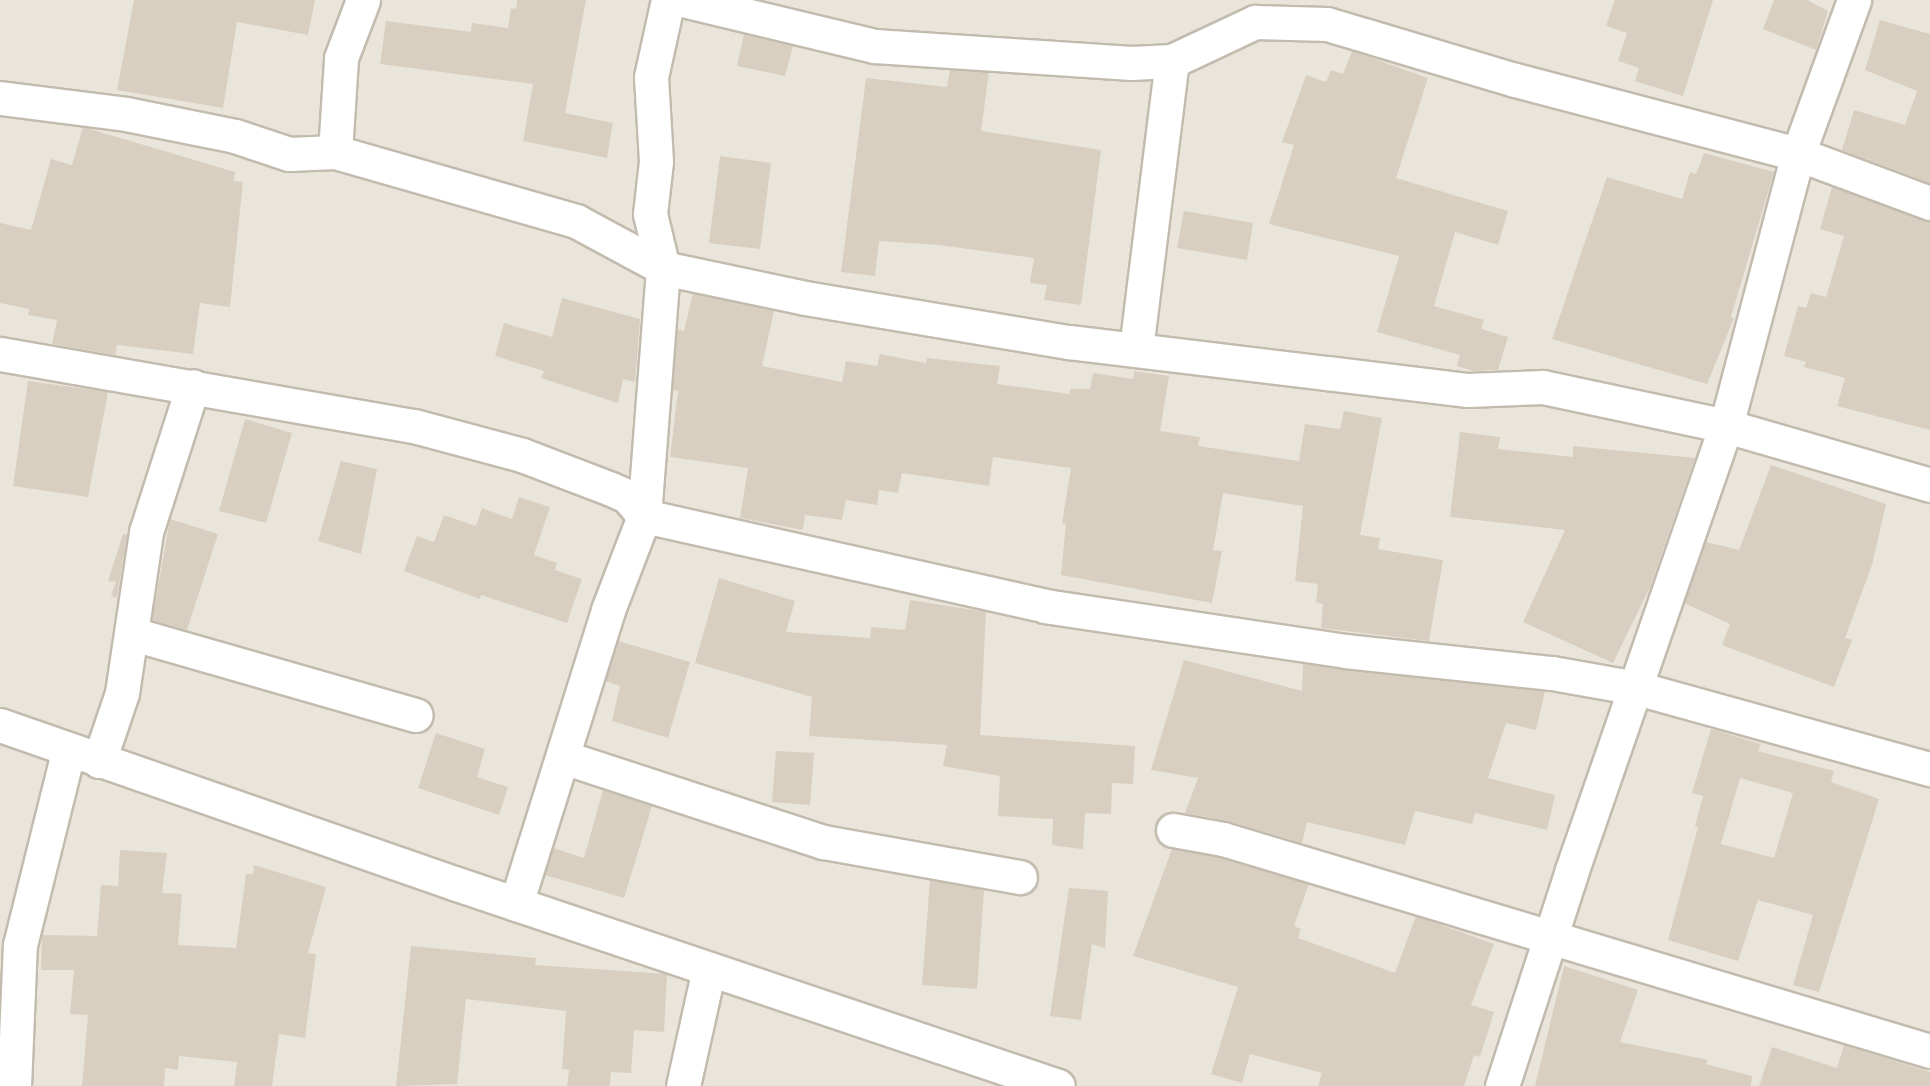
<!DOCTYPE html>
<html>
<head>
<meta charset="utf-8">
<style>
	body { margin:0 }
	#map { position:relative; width:1930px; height:1086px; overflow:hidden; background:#f6f3ec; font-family:Commissioner,sans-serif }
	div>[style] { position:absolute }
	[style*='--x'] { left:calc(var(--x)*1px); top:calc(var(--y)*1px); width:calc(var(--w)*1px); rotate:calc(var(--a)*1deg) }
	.residential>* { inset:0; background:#eae5da }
	.building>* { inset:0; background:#d8cfc1 }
	.roads { filter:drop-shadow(2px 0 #c2bbae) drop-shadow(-2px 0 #c2bbae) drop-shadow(0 2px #c2bbae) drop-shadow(0 -2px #c2bbae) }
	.minor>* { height:33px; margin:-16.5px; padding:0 16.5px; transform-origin:16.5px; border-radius:16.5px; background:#fff }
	span { translate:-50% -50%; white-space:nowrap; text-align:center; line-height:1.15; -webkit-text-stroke:6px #fff; paint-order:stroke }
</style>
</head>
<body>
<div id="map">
	<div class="residential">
		<div style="clip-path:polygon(0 0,1930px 0,1930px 1086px,0 1086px)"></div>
	</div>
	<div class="building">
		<div style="clip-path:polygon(134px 0,315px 0,308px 35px,237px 22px,223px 108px,117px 90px)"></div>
		<div style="clip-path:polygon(517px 0,586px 0,565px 113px,613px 123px,607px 158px,523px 141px,533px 84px,380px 64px,386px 21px,471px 32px,472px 23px,508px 28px,511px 8px,516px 9px)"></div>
		<div style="clip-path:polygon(1615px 0,1713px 0,1683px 96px,1635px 81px,1639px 68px,1618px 61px,1627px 33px,1606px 26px)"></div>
		<div style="clip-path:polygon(1774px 0,1807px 0,1828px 11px,1816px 50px,1763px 29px)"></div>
		<div style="clip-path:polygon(1880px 20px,1930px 34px,1930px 183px,1842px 150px,1854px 110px,1905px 125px,1917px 91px,1865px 70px)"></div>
		<div style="clip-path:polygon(744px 34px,793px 46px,785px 76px,737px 66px)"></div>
		<div style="clip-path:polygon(1352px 51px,1428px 78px,1396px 178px,1508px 211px,1498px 245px,1455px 232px,1434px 306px,1484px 320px,1481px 329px,1508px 337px,1498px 370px,1473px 371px,1457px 366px,1460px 355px,1377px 332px,1399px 256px,1269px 224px,1294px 145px,1282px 142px,1306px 75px,1326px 82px,1331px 70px,1343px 74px)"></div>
		<div style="clip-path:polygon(950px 70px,989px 72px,981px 131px,1101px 150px,1081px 305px,1044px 300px,1047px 285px,1030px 283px,1034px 258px,939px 245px,879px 241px,875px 276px,841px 272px,866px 78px,947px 87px)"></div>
		<div style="clip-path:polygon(83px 127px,235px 172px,234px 181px,243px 182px,230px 307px,200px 303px,193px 354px,117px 345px,115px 355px,52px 344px,57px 320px,28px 315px,29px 309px,0 303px,0 223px,31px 230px,51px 159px,72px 165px)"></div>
		<div style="clip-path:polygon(1704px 153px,1774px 172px,1731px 317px,1734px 318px,1707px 384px,1552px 339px,1607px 177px,1682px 199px,1690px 172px,1696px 174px)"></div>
		<div style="clip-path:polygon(720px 156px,771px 163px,760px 249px,709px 243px)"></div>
		<div style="clip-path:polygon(1832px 187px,1930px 221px,1930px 430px,1837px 406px,1845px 378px,1804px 367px,1806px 362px,1784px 356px,1798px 306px,1806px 308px,1811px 293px,1826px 297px,1844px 236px,1820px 229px)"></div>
		<div style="clip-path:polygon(1184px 211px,1253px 223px,1247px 260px,1177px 248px)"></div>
		<div style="clip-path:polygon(693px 293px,774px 311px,762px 366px,842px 382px,846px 361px,877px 366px,880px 354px,926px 363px,927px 358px,1000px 366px,997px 384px,1070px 394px,1070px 389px,1090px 389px,1093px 373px,1133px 379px,1134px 371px,1169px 376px,1160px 431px,1200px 437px,1198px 446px,1299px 461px,1305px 424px,1340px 429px,1344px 411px,1382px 418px,1360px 535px,1380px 538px,1378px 549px,1443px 560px,1429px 641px,1321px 628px,1323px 604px,1316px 602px,1318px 584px,1295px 581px,1303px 506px,1223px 493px,1213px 550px,1222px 551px,1212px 603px,1061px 575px,1066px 524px,1062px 523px,1071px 468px,993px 457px,989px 486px,902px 473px,898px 493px,879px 490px,877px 505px,846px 500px,842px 520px,805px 515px,803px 530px,740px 518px,748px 468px,670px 457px,678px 391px,672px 390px,677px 329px,684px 331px)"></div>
		<div style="clip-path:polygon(562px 298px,640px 319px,635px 382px,623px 379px,618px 403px,541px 378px,544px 371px,495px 356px,504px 323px,552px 337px)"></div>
		<div style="clip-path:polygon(28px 381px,108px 392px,88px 497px,13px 486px)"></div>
		<div style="clip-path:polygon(245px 419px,292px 433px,266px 523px,219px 511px)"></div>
		<div style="clip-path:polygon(1460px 432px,1500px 437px,1498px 449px,1573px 457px,1573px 446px,1695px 458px,1650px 587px,1613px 663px,1523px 622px,1565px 530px,1450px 517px)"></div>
		<div style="clip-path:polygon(341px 461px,377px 469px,361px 554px,318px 541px)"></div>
		<div style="clip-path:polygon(1771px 465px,1886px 504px,1872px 565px,1845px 638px,1852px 640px,1834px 687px,1722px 645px,1730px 624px,1684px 603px,1706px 542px,1739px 550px)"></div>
		<div style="clip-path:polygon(519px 497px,550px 507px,534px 555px,557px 563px,555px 570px,582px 579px,567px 623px,481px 595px,480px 599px,404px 571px,417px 536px,434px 542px,444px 515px,476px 526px,482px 508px,512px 519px)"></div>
		<div style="clip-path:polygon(170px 519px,218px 534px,187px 630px,152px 620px)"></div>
		<div style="clip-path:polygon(123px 534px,127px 535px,117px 598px,111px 596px,116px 582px,108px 581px)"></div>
		<div style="clip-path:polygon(719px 578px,795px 601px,786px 632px,870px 638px,871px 627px,905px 630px,910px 600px,986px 612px,980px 735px,1135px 746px,1133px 784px,1112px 783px,1111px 814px,1085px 813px,1083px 849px,1065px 847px,1052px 845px,1053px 819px,998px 816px,1000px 776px,943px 766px,947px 745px,809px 736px,812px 697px,695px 663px)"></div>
		<div style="clip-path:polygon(618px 641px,690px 662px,668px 738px,612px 721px,620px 686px,605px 681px)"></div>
		<div style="clip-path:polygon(1184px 660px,1302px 691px,1303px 664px,1545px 691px,1536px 730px,1506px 723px,1488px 778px,1555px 795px,1547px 830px,1475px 813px,1472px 824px,1415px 811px,1405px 845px,1307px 822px,1302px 843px,1228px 821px,1185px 813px,1198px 778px,1151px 770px)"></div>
		<div style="clip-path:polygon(evenodd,1711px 729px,1761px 744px,1758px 751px,1834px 771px,1831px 782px,1879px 799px,1819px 992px,1793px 985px,1813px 915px,1758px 900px,1738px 961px,1668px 940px,1698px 827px,1695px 826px,1703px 796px,1692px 793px,1711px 729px,1740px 778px,1793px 793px,1774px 858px,1721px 844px,1740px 778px)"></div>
		<div style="clip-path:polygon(436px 733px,485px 749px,477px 777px,508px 787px,499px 815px,418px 788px)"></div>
		<div style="clip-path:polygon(776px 751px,814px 753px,810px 805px,772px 802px)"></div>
		<div style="clip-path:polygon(603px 790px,652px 806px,624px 898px,545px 875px,553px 848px,584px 858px)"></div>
		<div style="clip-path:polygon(1172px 849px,1219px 857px,1309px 884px,1294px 926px,1301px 929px,1298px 938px,1395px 973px,1416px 916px,1494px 944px,1471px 1005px,1494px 1012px,1480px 1057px,1474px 1055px,1464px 1086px,1318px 1086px,1322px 1073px,1250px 1054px,1242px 1083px,1211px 1074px,1238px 987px,1133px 956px)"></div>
		<div style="clip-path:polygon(120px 850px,167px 853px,162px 893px,182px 894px,178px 945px,236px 948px,246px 874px,253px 874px,254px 865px,326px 887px,308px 953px,316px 954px,305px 1038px,279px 1034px,272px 1086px,234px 1086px,237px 1062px,179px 1056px,178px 1070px,165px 1068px,164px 1086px,82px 1086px,88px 1015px,70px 1014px,74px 970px,41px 970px,42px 935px,97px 936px,101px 885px,118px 886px)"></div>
		<div style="clip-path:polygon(930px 880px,984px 890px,977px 989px,922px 985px)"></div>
		<div style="clip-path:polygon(1069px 888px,1108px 891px,1105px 948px,1092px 944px,1081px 1020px,1050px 1016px)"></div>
		<div style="clip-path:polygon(411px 946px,536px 958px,535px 965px,667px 974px,664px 1032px,634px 1030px,631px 1073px,611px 1072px,610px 1086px,567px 1086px,569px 1070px,562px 1069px,566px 1011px,466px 999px,457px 1084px,396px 1086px)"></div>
		<div style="clip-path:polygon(1564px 966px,1638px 990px,1620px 1042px,1708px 1060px,1706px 1064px,1752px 1076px,1751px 1086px,1535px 1086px)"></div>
		<div style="clip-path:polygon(1844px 1045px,1930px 1072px,1930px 1086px,1759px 1086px,1772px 1047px,1837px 1068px)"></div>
	</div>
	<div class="roads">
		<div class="minor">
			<div style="--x:683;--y:0;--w:197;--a:13.5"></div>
			<div style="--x:875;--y:46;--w:257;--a:3.8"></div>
			<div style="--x:1131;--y:63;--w:41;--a:-2.8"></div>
			<div style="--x:1172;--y:61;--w:92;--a:-25.2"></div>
			<div style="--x:1255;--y:22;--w:72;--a:1.6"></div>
			<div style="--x:1327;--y:24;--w:196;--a:16.6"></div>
			<div style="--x:1515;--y:80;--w:293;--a:14.7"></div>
			<div style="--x:1798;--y:154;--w:141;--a:20.4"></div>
			<div style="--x:0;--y:98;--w:127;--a:7.2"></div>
			<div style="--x:126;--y:114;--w:111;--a:11.4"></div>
			<div style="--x:235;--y:136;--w:57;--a:18.4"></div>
			<div style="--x:289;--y:154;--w:46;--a:-2.5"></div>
			<div style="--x:335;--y:152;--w:251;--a:16"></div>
			<div style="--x:576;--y:221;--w:99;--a:28.4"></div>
			<div style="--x:663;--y:268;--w:145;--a:11.9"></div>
			<div style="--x:805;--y:298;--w:268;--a:9.5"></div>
			<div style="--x:1069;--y:342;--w:260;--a:6.9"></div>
			<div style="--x:1327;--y:373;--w:142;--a:6.9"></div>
			<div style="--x:1468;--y:390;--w:75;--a:-2.3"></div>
			<div style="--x:1543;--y:387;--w:187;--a:12"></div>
			<div style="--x:1726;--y:426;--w:212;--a:16.1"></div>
			<div style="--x:335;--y:152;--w:94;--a:-86.3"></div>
			<div style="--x:341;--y:58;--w:62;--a:-69.2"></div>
			<div style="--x:1136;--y:349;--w:290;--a:-82.9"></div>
			<div style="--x:0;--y:354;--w:420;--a:9.9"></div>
			<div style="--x:414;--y:426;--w:112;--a:15"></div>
			<div style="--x:522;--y:455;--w:95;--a:20.9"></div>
			<div style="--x:611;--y:489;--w:17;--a:24"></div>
			<div style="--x:627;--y:496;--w:26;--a:50"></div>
			<div style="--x:644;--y:516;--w:411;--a:12.6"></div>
			<div style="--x:1045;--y:606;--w:303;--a:8.5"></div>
			<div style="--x:1345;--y:651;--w:208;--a:6.1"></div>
			<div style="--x:1552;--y:673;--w:86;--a:10"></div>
			<div style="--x:1637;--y:688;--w:304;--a:15.5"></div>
			<div style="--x:133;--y:634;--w:294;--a:16"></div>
			<div style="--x:0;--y:725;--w:481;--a:19.2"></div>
			<div style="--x:454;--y:883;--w:637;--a:18.58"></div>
			<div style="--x:563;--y:757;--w:274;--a:18.1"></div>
			<div style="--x:823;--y:842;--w:200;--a:10.1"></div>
			<div style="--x:99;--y:761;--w:72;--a:-71.3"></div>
			<div style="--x:122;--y:693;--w:163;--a:-81.5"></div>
			<div style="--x:146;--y:532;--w:153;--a:-72.2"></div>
			<div style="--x:1173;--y:830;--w:51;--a:10.2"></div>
			<div style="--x:1223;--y:839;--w:738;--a:16.69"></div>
			<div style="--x:516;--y:904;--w:308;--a:-72.6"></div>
			<div style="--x:608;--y:610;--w:101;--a:-69"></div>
			<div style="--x:644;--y:516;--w:249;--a:-85.6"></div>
			<div style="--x:663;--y:268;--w:56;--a:-103.5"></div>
			<div style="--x:650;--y:214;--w:53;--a:-83.5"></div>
			<div style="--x:656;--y:161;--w:84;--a:-93.4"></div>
			<div style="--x:651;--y:77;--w:79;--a:-77.6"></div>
			<div style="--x:14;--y:1086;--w:141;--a:-87.6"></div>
			<div style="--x:20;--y:945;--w:199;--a:-76"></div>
			<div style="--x:683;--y:1086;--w:120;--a:-77.5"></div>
			<div style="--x:1502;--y:1086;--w:227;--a:-72"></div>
			<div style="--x:1572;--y:870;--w:470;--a:-70.9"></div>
			<div style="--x:1726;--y:426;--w:281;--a:-75.2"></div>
			<div style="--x:1798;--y:154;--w:164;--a:-70"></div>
		</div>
	</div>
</div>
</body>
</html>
